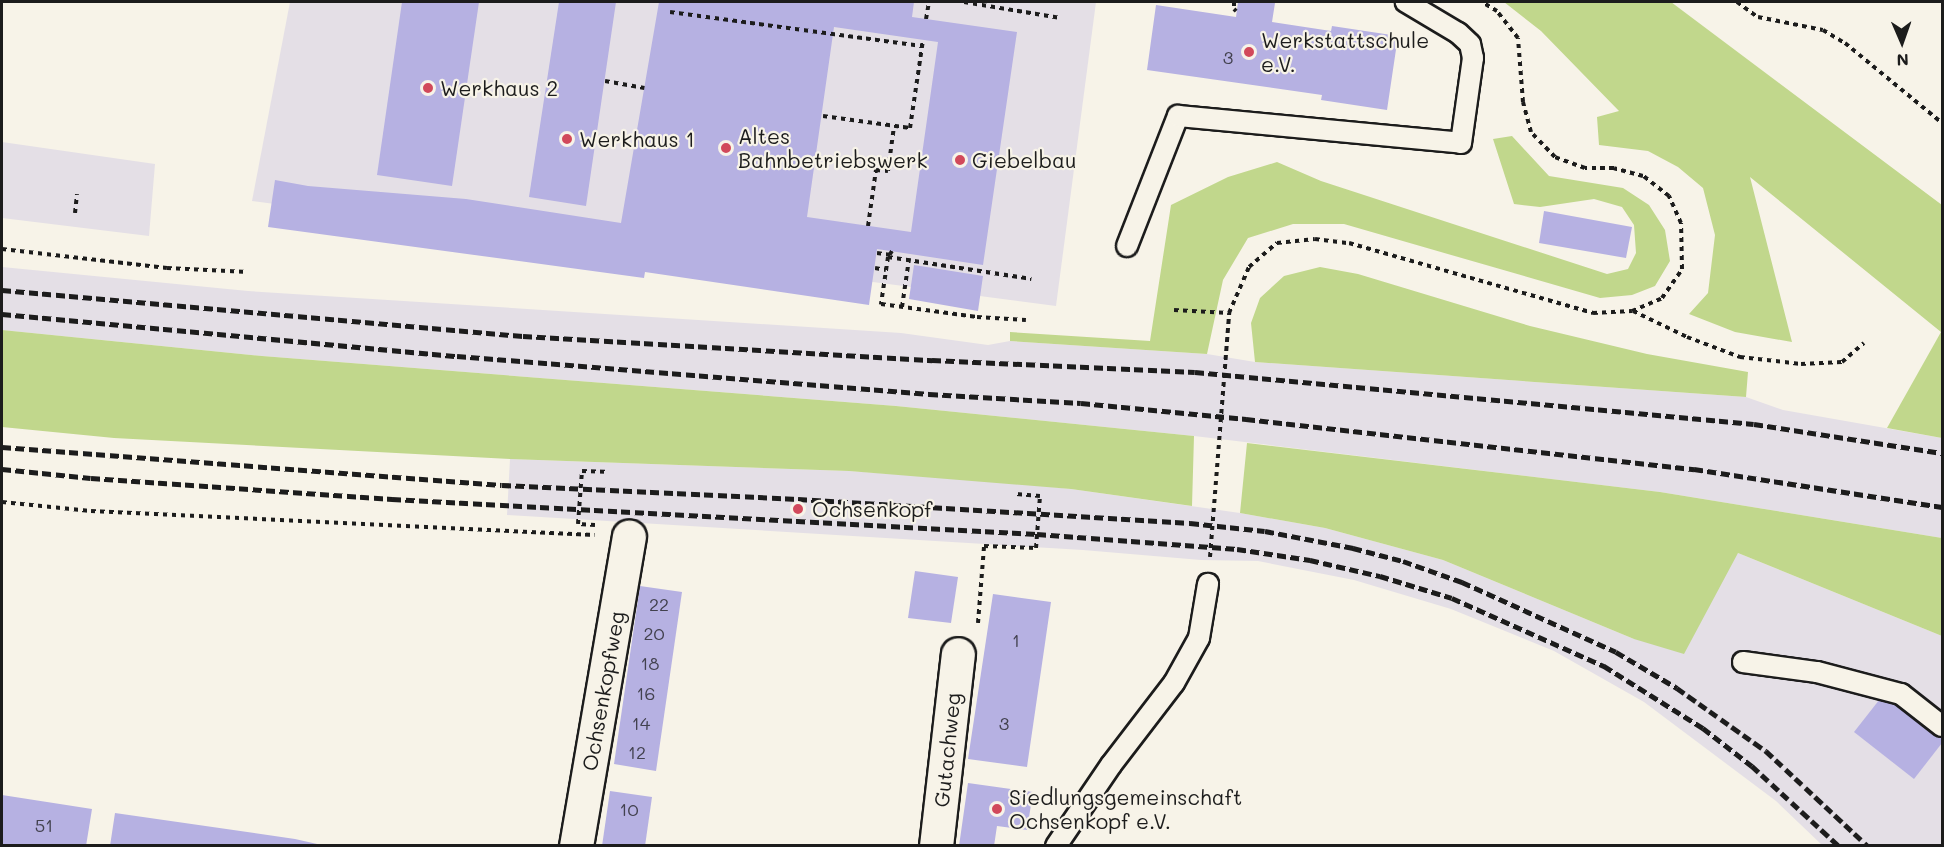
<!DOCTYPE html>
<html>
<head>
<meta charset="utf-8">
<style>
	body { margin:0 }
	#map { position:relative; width:1944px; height:847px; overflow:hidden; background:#f7f3e8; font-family:Mali,sans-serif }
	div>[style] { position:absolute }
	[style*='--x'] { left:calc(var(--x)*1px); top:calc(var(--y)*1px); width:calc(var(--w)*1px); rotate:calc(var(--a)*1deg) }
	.built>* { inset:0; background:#e4dfe6 }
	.green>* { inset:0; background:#c1d78c }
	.building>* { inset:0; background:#b6b1e2 }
	.path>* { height:4px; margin-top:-2px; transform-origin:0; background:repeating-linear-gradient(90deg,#1c1c1c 0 4.5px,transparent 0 9px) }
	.roads { filter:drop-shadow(2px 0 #1c1c1c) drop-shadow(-2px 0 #1c1c1c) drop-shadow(0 2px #1c1c1c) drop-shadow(0 -2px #1c1c1c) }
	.lane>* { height:20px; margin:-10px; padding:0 10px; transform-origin:10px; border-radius:10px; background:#f7f3e8 }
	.street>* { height:33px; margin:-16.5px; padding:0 16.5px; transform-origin:16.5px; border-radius:16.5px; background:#f7f3e8 }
	.rail>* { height:4.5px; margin-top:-2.25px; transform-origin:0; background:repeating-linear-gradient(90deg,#1c1c1c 0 9px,transparent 0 13.5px) }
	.dots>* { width:16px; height:16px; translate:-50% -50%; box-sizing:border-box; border:3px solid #f7f3e8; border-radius:50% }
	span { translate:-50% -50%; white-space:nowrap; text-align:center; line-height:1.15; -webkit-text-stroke:4.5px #f7f3e8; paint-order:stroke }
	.number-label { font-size:18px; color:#42414e }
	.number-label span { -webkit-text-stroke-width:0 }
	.poi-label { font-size:21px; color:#1c1c1c }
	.left { translate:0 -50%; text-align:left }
	.street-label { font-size:21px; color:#1c1c1c }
	.frame { position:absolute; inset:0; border:3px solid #1c1c1c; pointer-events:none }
	.north { position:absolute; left:1872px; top:12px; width:60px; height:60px; -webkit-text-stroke:4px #f7f3e8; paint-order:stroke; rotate:178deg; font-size:16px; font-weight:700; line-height:24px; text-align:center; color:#1c1c1c }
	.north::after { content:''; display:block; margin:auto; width:21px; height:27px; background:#1c1c1c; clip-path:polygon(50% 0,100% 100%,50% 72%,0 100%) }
</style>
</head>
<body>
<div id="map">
	<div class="built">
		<div style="clip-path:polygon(290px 2px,1096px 2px,1056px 306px,252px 201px)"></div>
		<div style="clip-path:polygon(2px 142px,155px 164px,149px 236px,2px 218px)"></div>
		<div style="clip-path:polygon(2px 267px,248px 291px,901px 333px,988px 345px,1010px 341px,1207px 354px,1255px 362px,1746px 397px,1783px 410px,1942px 438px,1942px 538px,1660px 492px,1194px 436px,896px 406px,262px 356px,2px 330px)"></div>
		<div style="clip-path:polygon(510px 459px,849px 471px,995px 481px,1071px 489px,1240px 513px,1325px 528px,1443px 560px,1634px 639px,1738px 553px,1942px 636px,1942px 845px,1822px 845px,1776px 801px,1644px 702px,1554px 651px,1451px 609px,1354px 580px,1258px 561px,1201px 560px,1083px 550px,507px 515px)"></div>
	</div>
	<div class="green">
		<div style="clip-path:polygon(1504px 2px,1671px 2px,1942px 205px,1942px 438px,1887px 428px,1941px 332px,1750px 177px,1792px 342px,1735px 332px,1689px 314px,1708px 293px,1715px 235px,1703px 188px,1678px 167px,1648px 151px,1599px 145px,1597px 117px,1619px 111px,1541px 31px)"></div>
		<div style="clip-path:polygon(1512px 136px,1549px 176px,1623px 188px,1649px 205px,1665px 230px,1670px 261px,1655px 286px,1632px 295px,1600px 298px,1344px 224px,1293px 224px,1248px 238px,1223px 280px,1207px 354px,1010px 341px,1010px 332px,1150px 341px,1171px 205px,1228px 177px,1277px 162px,1321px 181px,1607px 274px,1628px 269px,1636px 253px,1634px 225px,1622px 207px,1594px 199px,1540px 207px,1514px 204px,1493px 139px)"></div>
		<div style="clip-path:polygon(1320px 267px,1358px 274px,1530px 326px,1647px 354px,1748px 372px,1746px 397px,1255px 362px,1251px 323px,1260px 298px,1284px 276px)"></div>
		<div style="clip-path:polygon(2px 330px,262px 356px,896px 406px,1194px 436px,1192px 506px,1071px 489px,849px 471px,510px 459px,114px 438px,2px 427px)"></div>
		<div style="clip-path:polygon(1247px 443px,1660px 492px,1942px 538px,1942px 636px,1738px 553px,1684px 654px,1634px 639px,1443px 560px,1325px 528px,1240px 513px)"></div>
	</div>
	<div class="building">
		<div style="clip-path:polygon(402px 2px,479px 2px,452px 186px,377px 175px)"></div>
		<div style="clip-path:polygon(559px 2px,616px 2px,586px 206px,529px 197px)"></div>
		<div style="clip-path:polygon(evenodd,659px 2px,914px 2px,912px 17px,1017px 32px,983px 265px,877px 249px,869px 305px,645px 272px,644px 278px,268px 227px,275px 180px,308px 186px,466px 199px,621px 223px,659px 2px,834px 27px,938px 42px,911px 232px,807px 217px,834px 27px)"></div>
		<div style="clip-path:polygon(1238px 2px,1275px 3px,1272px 22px,1331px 31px,1332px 26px,1398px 36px,1387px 110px,1321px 100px,1322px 95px,1147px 70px,1156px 5px,1236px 17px)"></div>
		<div style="clip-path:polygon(1544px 211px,1632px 227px,1626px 258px,1539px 243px)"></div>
		<div style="clip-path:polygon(914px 265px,983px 276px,978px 311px,909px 299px)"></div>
		<div style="clip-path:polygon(915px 571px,958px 577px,951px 623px,908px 618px)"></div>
		<div style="clip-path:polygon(640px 586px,682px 592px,656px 771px,614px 764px)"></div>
		<div style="clip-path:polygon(993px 594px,1051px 602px,1027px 767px,968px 759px)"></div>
		<div style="clip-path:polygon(1887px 690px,1942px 734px,1942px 743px,1914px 779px,1854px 732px)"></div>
		<div style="clip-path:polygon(968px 783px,1033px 792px,1027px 830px,997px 826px,994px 846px,959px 846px)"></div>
		<div style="clip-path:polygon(610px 791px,652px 797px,645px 846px,602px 846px)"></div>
		<div style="clip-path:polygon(2px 795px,92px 809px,86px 846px,2px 846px)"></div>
		<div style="clip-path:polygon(115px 813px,295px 839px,326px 846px,110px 846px)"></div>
	</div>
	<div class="path">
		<div style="--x:964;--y:2;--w:98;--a:9.4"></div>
		<div style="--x:1234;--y:2;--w:7;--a:90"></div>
		<div style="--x:1234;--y:9;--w:3;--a:45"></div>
		<div style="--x:1737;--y:2;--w:26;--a:36"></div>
		<div style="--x:1758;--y:17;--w:66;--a:11.3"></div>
		<div style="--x:1823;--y:30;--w:26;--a:31"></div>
		<div style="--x:1845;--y:43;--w:126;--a:39.5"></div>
		<div style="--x:670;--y:12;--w:254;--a:7.7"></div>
		<div style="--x:926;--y:19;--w:17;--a:-80"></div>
		<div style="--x:605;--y:81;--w:40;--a:10"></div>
		<div style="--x:823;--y:116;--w:88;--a:7.9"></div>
		<div style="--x:910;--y:128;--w:89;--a:-81.6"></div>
		<div style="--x:75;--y:213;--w:19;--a:-84"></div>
		<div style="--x:868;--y:226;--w:57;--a:-81.9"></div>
		<div style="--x:876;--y:170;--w:12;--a:5"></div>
		<div style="--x:888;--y:171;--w:45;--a:-82.4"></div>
		<div style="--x:2;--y:249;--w:166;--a:6.6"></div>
		<div style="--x:167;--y:268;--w:81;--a:2.8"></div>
		<div style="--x:892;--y:251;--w:7;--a:124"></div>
		<div style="--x:888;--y:257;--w:48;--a:98.5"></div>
		<div style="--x:881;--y:304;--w:97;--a:7.7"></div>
		<div style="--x:977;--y:317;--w:49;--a:3.5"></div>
		<div style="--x:877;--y:253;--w:14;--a:8"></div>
		<div style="--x:888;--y:257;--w:145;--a:8.7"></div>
		<div style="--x:875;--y:268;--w:11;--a:10"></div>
		<div style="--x:902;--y:307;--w:49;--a:-81.7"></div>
		<div style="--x:1174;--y:310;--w:55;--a:3.1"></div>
		<div style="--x:1633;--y:311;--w:60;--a:25.7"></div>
		<div style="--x:1687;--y:337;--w:57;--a:20.7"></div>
		<div style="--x:1740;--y:357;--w:61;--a:6.5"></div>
		<div style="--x:1801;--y:364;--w:41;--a:-2.8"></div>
		<div style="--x:1842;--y:362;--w:29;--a:-41"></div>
		<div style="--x:2;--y:502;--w:89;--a:5.8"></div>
		<div style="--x:91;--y:511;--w:504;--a:2.73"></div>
		<div style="--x:595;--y:525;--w:17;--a:-177"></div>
		<div style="--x:578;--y:524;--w:53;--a:-85.7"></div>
		<div style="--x:582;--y:471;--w:23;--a:2"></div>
		<div style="--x:1210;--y:557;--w:245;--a:-85.5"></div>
		<div style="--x:1229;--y:313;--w:50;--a:-66.5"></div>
		<div style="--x:1249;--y:267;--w:37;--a:-41"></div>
		<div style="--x:1277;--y:243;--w:38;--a:-6"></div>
		<div style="--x:1315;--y:239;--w:34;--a:7"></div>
		<div style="--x:1349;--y:243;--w:254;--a:16"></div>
		<div style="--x:1593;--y:313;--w:39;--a:-3"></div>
		<div style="--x:1632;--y:311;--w:33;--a:-23"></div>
		<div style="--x:1662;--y:298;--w:35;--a:-55"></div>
		<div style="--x:1682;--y:269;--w:46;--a:-91.2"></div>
		<div style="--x:1681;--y:223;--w:30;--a:-114"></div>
		<div style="--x:1669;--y:196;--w:33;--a:-142"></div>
		<div style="--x:1643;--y:176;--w:30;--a:-165"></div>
		<div style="--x:1614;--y:168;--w:29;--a:180"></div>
		<div style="--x:1585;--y:168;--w:32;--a:-160"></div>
		<div style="--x:1555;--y:157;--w:35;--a:-134"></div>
		<div style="--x:1531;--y:132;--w:31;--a:-105"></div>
		<div style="--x:1523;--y:102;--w:64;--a:-94.5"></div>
		<div style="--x:1518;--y:38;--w:34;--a:-128"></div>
		<div style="--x:1497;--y:11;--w:17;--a:-149"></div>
		<div style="--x:978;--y:623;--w:77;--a:-85.5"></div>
		<div style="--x:984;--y:546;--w:52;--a:2.2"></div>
		<div style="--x:1036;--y:548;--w:52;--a:-85.6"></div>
		<div style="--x:1040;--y:496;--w:25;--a:-175"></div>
	</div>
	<div class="roads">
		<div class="lane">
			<div style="--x:1127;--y:246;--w:140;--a:-68.6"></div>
			<div style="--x:1178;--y:116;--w:284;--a:5.4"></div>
			<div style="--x:1461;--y:143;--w:86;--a:-82"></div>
			<div style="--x:1473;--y:58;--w:14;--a:-102"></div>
			<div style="--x:1470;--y:44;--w:16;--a:-137"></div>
			<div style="--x:1458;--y:33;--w:61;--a:-149.2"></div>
			<div style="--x:1743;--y:662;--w:75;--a:7.7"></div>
			<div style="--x:1817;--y:672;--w:87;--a:14.7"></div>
			<div style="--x:1901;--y:694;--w:52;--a:38"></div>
			<div style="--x:1056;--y:846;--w:98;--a:-55.8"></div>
			<div style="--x:1111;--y:765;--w:103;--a:-52.5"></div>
			<div style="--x:1174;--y:683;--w:51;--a:-60.9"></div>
			<div style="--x:1199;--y:638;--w:55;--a:-80.5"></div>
		</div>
		<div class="street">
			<div style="--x:576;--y:846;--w:314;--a:-80.3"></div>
			<div style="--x:936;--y:846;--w:193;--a:-83.5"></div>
		</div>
	</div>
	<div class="rail">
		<div style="--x:2;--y:290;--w:523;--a:5.05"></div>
		<div style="--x:523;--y:336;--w:410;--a:3.4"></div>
		<div style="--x:932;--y:360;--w:263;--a:2.6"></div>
		<div style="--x:1195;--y:372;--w:561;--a:5.31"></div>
		<div style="--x:1754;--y:424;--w:190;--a:8.8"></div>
		<div style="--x:2;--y:314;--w:457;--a:5.3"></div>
		<div style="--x:457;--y:356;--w:474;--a:4.6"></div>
		<div style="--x:929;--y:394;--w:152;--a:3.4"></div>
		<div style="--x:1081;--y:403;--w:166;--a:5.5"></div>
		<div style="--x:1246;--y:419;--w:451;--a:6.4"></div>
		<div style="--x:1694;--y:469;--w:251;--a:8.7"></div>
		<div style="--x:2;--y:447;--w:501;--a:4.35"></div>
		<div style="--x:502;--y:485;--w:296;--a:2.7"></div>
		<div style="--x:798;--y:499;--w:393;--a:3.5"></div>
		<div style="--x:1190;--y:523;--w:75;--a:6.1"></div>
		<div style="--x:1265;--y:531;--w:90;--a:10.9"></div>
		<div style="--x:1353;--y:548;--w:52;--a:14.6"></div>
		<div style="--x:1403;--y:561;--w:63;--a:19.6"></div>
		<div style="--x:1462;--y:582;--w:169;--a:24.4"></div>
		<div style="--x:1616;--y:652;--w:71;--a:30.5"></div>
		<div style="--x:1677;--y:688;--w:109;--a:35.3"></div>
		<div style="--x:1766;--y:751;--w:139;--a:43"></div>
		<div style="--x:2;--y:469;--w:89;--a:5.8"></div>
		<div style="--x:91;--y:478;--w:302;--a:4"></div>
		<div style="--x:392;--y:499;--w:646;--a:3.11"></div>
		<div style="--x:1037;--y:534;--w:201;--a:4.3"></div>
		<div style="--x:1237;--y:549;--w:74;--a:8.6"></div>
		<div style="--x:1310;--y:560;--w:72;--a:12.9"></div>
		<div style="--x:1380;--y:576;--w:75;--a:17"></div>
		<div style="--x:1452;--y:598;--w:167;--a:24.1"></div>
		<div style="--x:1604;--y:666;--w:117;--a:32.1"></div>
		<div style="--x:1703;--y:728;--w:62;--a:37.8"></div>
		<div style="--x:1752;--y:766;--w:118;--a:42.6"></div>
	</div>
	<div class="dots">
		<div style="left:1249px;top:52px;background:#d1495b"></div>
		<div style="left:428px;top:88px;background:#d1495b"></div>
		<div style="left:567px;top:139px;background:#d1495b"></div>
		<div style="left:726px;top:148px;background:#d1495b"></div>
		<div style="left:960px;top:160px;background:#d1495b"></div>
		<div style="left:798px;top:509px;background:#d1495b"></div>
		<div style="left:997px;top:809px;background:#d1495b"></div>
	</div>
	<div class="number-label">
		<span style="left:1228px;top:57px">3</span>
		<span style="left:659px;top:604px">22</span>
		<span style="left:654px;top:633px">20</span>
		<span style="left:1016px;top:640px">1</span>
		<span style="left:650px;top:663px">18</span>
		<span style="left:646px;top:693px">16</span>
		<span style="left:641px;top:723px">14</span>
		<span style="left:1004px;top:723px">3</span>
		<span style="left:637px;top:752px">12</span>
		<span style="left:629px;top:809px">10</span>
		<span style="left:44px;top:825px">51</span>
	</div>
	<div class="poi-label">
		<span class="left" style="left:1261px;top:52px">Werkstattschule<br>e.V.</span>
		<span class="left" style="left:440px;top:88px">Werkhaus 2</span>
		<span class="left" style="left:738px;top:148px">Altes<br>Bahnbetriebswerk</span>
		<span class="left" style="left:579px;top:139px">Werkhaus 1</span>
		<span class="left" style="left:972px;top:160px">Giebelbau</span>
		<span class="left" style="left:812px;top:509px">Ochsenkopf</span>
		<span class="left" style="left:1009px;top:809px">Siedlungsgemeinschaft<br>Ochsenkopf e.V.</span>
	</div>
	<div class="street-label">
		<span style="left:603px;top:691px;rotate:-80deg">Ochsenkopfweg</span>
		<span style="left:947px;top:750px;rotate:-84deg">Gutachweg</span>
	</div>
	<div class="frame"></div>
	<div class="north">N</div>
</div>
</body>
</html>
